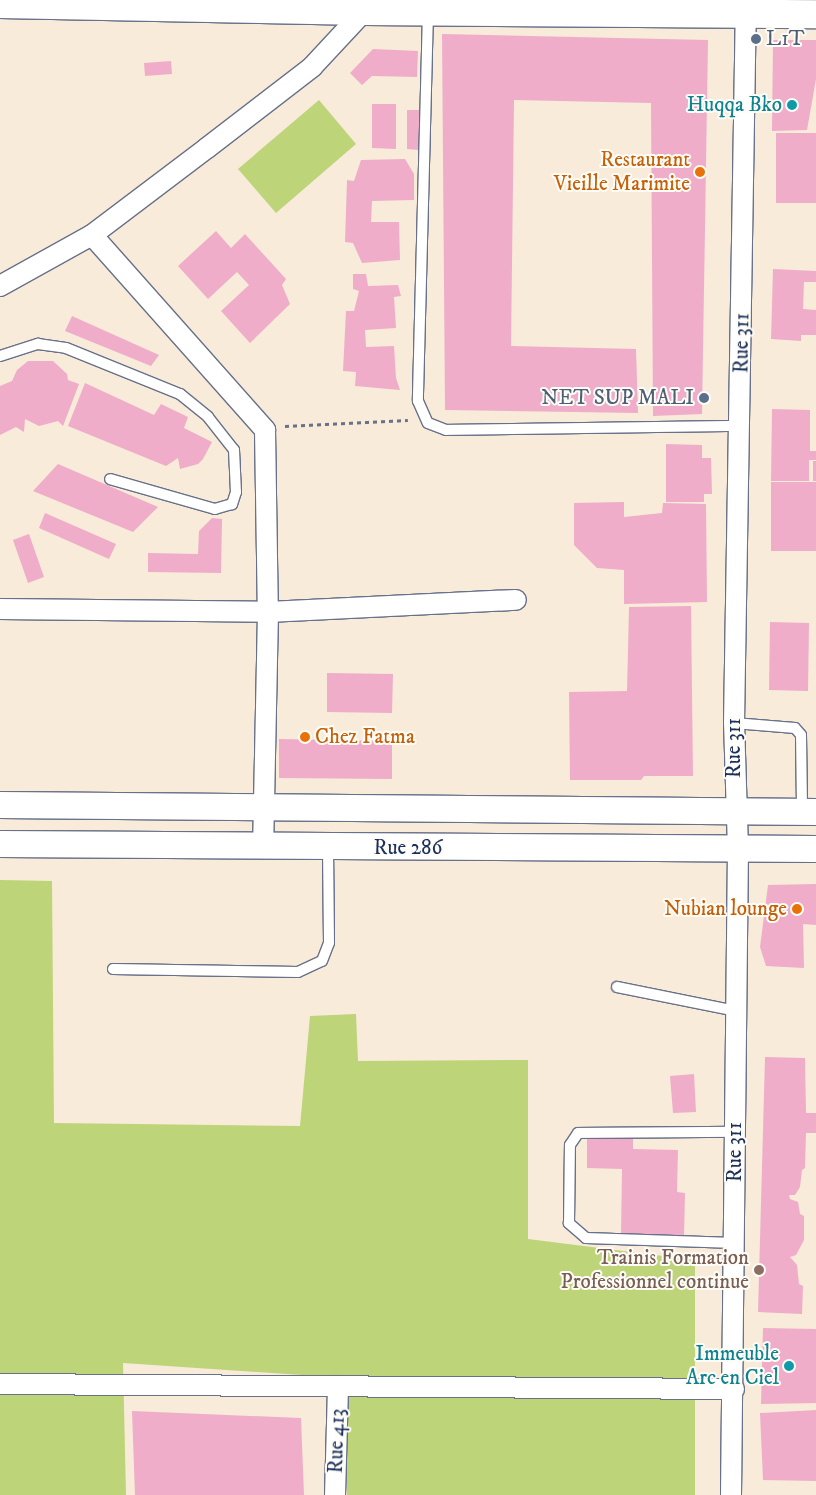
<!DOCTYPE html>
<html>
<head>
<meta charset="utf-8">
<style>
	body { margin:0 }
	#map { position:relative; width:816px; height:1495px; overflow:hidden; background:#f8ebd9; font-family:"IM FELL DW Pica",serif }
	div>[style] { position:absolute }
	[style*='--x'] { left:calc(var(--x)*1px); top:calc(var(--y)*1px); width:calc(var(--w)*1px); rotate:calc(var(--a)*1deg) }
	.green>* { inset:0; background:#bed478 }
	.building>* { inset:0; background:#efadca }
	.path>* { height:3px; margin-top:-1.5px; transform-origin:0; background:repeating-linear-gradient(90deg,#687189 0 4px,transparent 0 8px) }
	.roads { filter:drop-shadow(1px 0 #687189) drop-shadow(-1px 0 #687189) drop-shadow(0 1px #687189) drop-shadow(0 -1px #687189) }
	.service>* { height:10px; margin:-5px; padding:0 5px; transform-origin:5px; border-radius:5px; background:#fff }
	.minor>* { height:20px; margin:-10px; padding:0 10px; transform-origin:10px; border-radius:10px; background:#fff }
	.tertiary>* { height:26px; margin:-13px; padding:0 13px; transform-origin:13px; border-radius:13px; background:#fff }
	.secondary>* { height:28px; margin:-14px; padding:0 14px; transform-origin:14px; border-radius:14px; background:#fff }
	.dots>* { width:14px; height:14px; translate:-50% -50%; box-sizing:border-box; border:2px solid #fdfcf7; border-radius:50% }
	span { translate:-50% -50%; white-space:nowrap; text-align:center; line-height:1.15; -webkit-text-stroke:4px #fdfcf7; paint-order:stroke }
	.service-label { font-size:21px; color:#4e5e75 }
	.left { translate:0 -50%; text-align:left }
	.right { translate:-100% -50%; text-align:right }
	.culture-label { font-size:21px; color:#0d838f }
	.food-label { font-size:21px; color:#c56008 }
	.street-label { font-size:21px; color:#1b2f5e }
	.education-label { font-size:21px; color:#785e54 }
</style>
</head>
<body>
<div id="map">
	<div class="green">
		<div style="clip-path:polygon(319px 100px,356px 144px,276px 213px,238px 169px)"></div>
		<div style="clip-path:polygon(0 880px,52px 881px,54px 1123px,300px 1126px,310px 1016px,356px 1014px,358px 1061px,528px 1060px,528px 1239px,695px 1260px,695px 1495px,347px 1495px,345px 1378px,123px 1363px,126px 1495px,0 1495px)"></div>
	</div>
	<div class="building">
		<div style="clip-path:polygon(442px 34px,708px 40px,702px 414px,653px 416px,651px 103px,514px 100px,511px 346px,636px 349px,638px 413px,445px 410px)"></div>
		<div style="clip-path:polygon(773px 40px,816px 40px,816px 79px,807px 130px,772px 131px)"></div>
		<div style="clip-path:polygon(373px 49px,418px 51px,417px 77px,372px 76px,362px 85px,350px 73px)"></div>
		<div style="clip-path:polygon(171px 61px,172px 74px,145px 76px,144px 63px)"></div>
		<div style="clip-path:polygon(372px 104px,396px 104px,396px 149px,372px 148px)"></div>
		<div style="clip-path:polygon(407px 110px,419px 110px,419px 150px,407px 149px)"></div>
		<div style="clip-path:polygon(776px 133px,816px 133px,816px 203px,776px 203px)"></div>
		<div style="clip-path:polygon(405px 159px,414px 174px,414px 200px,372px 201px,371px 222px,399px 222px,400px 260px,362px 263px,353px 243px,345px 242px,347px 180px,354px 181px,361px 160px)"></div>
		<div style="clip-path:polygon(216px 231px,231px 248px,245px 234px,286px 279px,282px 285px,290px 304px,250px 343px,221px 311px,249px 285px,237px 272px,208px 299px,178px 266px)"></div>
		<div style="clip-path:polygon(773px 269px,816px 271px,816px 282px,804px 282px,803px 309px,816px 310px,816px 335px,801px 335px,801px 341px,771px 339px)"></div>
		<div style="clip-path:polygon(353px 274px,366px 274px,368px 286px,398px 285px,401px 296px,394px 297px,396px 328px,365px 330px,366px 347px,394px 346px,396px 378px,400px 390px,355px 386px,356px 372px,343px 371px,346px 311px,354px 311px,359px 291px,353px 289px)"></div>
		<div style="clip-path:polygon(72px 316px,159px 355px,151px 366px,65px 331px)"></div>
		<div style="clip-path:polygon(28px 361px,53px 361px,67px 374px,68px 380px,79px 384px,63px 426px,58px 421px,39px 426px,25px 419px,24px 432px,16px 427px,0 435px,0 386px,12px 381px,17px 370px)"></div>
		<div style="clip-path:polygon(85px 383px,154px 415px,161px 404px,188px 417px,184px 428px,212px 442px,203px 459px,198px 464px,180px 469px,178px 458px,166px 466px,68px 426px)"></div>
		<div style="clip-path:polygon(772px 409px,810px 410px,810px 451px,816px 451px,816px 460px,809px 460px,809px 481px,771px 481px)"></div>
		<div style="clip-path:polygon(666px 444px,702px 445px,702px 458px,711px 458px,712px 494px,704px 494px,704px 502px,666px 502px)"></div>
		<div style="clip-path:polygon(813px 461px,816px 461px,816px 481px,813px 481px)"></div>
		<div style="clip-path:polygon(58px 464px,158px 507px,133px 532px,33px 491px)"></div>
		<div style="clip-path:polygon(771px 482px,816px 482px,816px 551px,771px 551px)"></div>
		<div style="clip-path:polygon(624px 502px,624px 517px,662px 513px,663px 503px,706px 504px,707px 602px,624px 604px,624px 570px,597px 568px,574px 545px,574px 503px)"></div>
		<div style="clip-path:polygon(45px 513px,116px 544px,109px 559px,39px 528px)"></div>
		<div style="clip-path:polygon(212px 518px,222px 519px,221px 573px,148px 572px,148px 553px,198px 554px,199px 531px)"></div>
		<div style="clip-path:polygon(29px 534px,44px 577px,28px 583px,13px 540px)"></div>
		<div style="clip-path:polygon(691px 606px,693px 776px,644px 776px,641px 780px,570px 780px,569px 692px,627px 691px,629px 607px)"></div>
		<div style="clip-path:polygon(770px 622px,809px 623px,808px 691px,769px 690px)"></div>
		<div style="clip-path:polygon(327px 673px,393px 674px,392px 713px,327px 712px)"></div>
		<div style="clip-path:polygon(279px 739px,392px 741px,392px 779px,279px 778px)"></div>
		<div style="clip-path:polygon(816px 884px,816px 925px,803px 924px,804px 968px,766px 966px,760px 947px,768px 885px)"></div>
		<div style="clip-path:polygon(765px 1057px,805px 1058px,806px 1113px,816px 1113px,816px 1133px,806px 1133px,805px 1168px,802px 1170px,800px 1187px,795px 1195px,789px 1195px,790px 1199px,798px 1202px,800px 1214px,804px 1216px,804px 1240px,796px 1255px,790px 1257px,797px 1265px,799px 1284px,803px 1286px,802px 1314px,758px 1312px)"></div>
		<div style="clip-path:polygon(694px 1074px,696px 1112px,673px 1113px,670px 1076px)"></div>
		<div style="clip-path:polygon(587px 1135px,633px 1136px,633px 1149px,678px 1150px,677px 1192px,685px 1193px,684px 1237px,621px 1236px,622px 1169px,587px 1168px)"></div>
		<div style="clip-path:polygon(763px 1328px,816px 1329px,816px 1403px,761px 1404px)"></div>
		<div style="clip-path:polygon(816px 1410px,816px 1481px,763px 1480px,760px 1413px)"></div>
		<div style="clip-path:polygon(132px 1411px,301px 1418px,304px 1495px,135px 1495px)"></div>
	</div>
	<div class="path">
		<div style="--x:285;--y:426;--w:123;--a:-2.8"></div>
	</div>
	<div class="roads">
		<div class="service">
			<div style="--x:428;--y:12;--w:389;--a:91.5"></div>
			<div style="--x:418;--y:401;--w:24;--a:66"></div>
			<div style="--x:428;--y:423;--w:19;--a:21"></div>
			<div style="--x:446;--y:430;--w:295;--a:-0.8"></div>
			<div style="--x:0;--y:356;--w:40;--a:-18"></div>
			<div style="--x:38;--y:344;--w:28;--a:8"></div>
			<div style="--x:66;--y:348;--w:123;--a:22"></div>
			<div style="--x:180;--y:394;--w:36;--a:39"></div>
			<div style="--x:208;--y:417;--w:42;--a:51.8"></div>
			<div style="--x:234;--y:450;--w:42;--a:87.3"></div>
			<div style="--x:236;--y:492;--w:13;--a:108"></div>
			<div style="--x:232;--y:504;--w:18;--a:164"></div>
			<div style="--x:215;--y:509;--w:109;--a:-164.1"></div>
			<div style="--x:734;--y:723;--w:61;--a:4.7"></div>
			<div style="--x:795;--y:728;--w:9;--a:49"></div>
			<div style="--x:801;--y:735;--w:76;--a:89.2"></div>
			<div style="--x:113;--y:969;--w:185;--a:0.9"></div>
			<div style="--x:298;--y:972;--w:26;--a:-25"></div>
			<div style="--x:322;--y:961;--w:19;--a:-69"></div>
			<div style="--x:329;--y:943;--w:96;--a:-90.6"></div>
			<div style="--x:617;--y:987;--w:121;--a:11.4"></div>
			<div style="--x:735;--y:1243;--w:149;--a:-178.1"></div>
			<div style="--x:586;--y:1238;--w:23;--a:-139"></div>
			<div style="--x:569;--y:1223;--w:78;--a:-89.3"></div>
			<div style="--x:570;--y:1145;--w:14;--a:-56"></div>
			<div style="--x:578;--y:1133;--w:157;--a:-0.4"></div>
		</div>
		<div class="minor">
			<div style="--x:92;--y:235;--w:261;--a:48.4"></div>
			<div style="--x:265;--y:430;--w:182;--a:89.1"></div>
			<div style="--x:268;--y:612;--w:235;--a:91.2"></div>
			<div style="--x:0;--y:286;--w:105;--a:-29"></div>
			<div style="--x:92;--y:235;--w:144;--a:-37.1"></div>
			<div style="--x:207;--y:148;--w:133;--a:-37.6"></div>
			<div style="--x:312;--y:67;--w:76;--a:-47.1"></div>
			<div style="--x:0;--y:609;--w:268;--a:0.6"></div>
			<div style="--x:268;--y:612;--w:248;--a:-2.8"></div>
			<div style="--x:0;--y:1384;--w:734;--a:0.39"></div>
			<div style="--x:335;--y:1495;--w:109;--a:-88.4"></div>
			<div style="--x:731;--y:1495;--w:646;--a:-89.38"></div>
			<div style="--x:738;--y:849;--w:126;--a:-91.8"></div>
			<div style="--x:734;--y:723;--w:723;--a:-89.05"></div>
		</div>
		<div class="tertiary">
			<div style="--x:0;--y:805;--w:816;--a:0.49"></div>
			<div style="--x:0;--y:844;--w:816;--a:0.35"></div>
		</div>
		<div class="secondary">
			<div style="--x:0;--y:4;--w:364;--a:1.1"></div>
			<div style="--x:364;--y:11;--w:452;--a:0.4"></div>
		</div>
	</div>
	<div class="dots">
		<div style="left:756px;top:39px;background:#5c6f8a"></div>
		<div style="left:792px;top:105px;background:#0f9aa8"></div>
		<div style="left:700px;top:172px;background:#e8710a"></div>
		<div style="left:704px;top:398px;background:#5c6f8a"></div>
		<div style="left:305px;top:737px;background:#e8710a"></div>
		<div style="left:797px;top:909px;background:#e8710a"></div>
		<div style="left:759px;top:1270px;background:#8d6e63"></div>
		<div style="left:789px;top:1366px;background:#0f9aa8"></div>
	</div>
	<div class="service-label">
		<span class="left" style="left:766px;top:39px">L1T</span>
		<span class="right" style="left:694px;top:398px">NET SUP MALI</span>
	</div>
	<div class="culture-label">
		<span class="right" style="left:782px;top:105px">Huqqa Bko</span>
		<span class="right" style="left:779px;top:1366px">Immeuble<br>Arc en Ciel</span>
	</div>
	<div class="food-label">
		<span class="right" style="left:690px;top:172px">Restaurant<br>Vieille Marimite</span>
		<span class="left" style="left:315px;top:737px">Chez Fatma</span>
		<span class="right" style="left:787px;top:909px">Nubian lounge</span>
	</div>
	<div class="street-label">
		<span style="left:742px;top:343px;rotate:-89deg">Rue 311</span>
		<span style="left:734px;top:748px;rotate:-90deg">Rue 311</span>
		<span style="left:408px;top:848px">Rue 286</span>
		<span style="left:735px;top:1152px;rotate:-90deg">Rue 311</span>
		<span style="left:337px;top:1441px;rotate:-88deg">Rue 413</span>
	</div>
	<div class="education-label">
		<span class="right" style="left:749px;top:1270px">Trainis Formation<br>Professionnel continue</span>
	</div>
</div>
</body>
</html>
